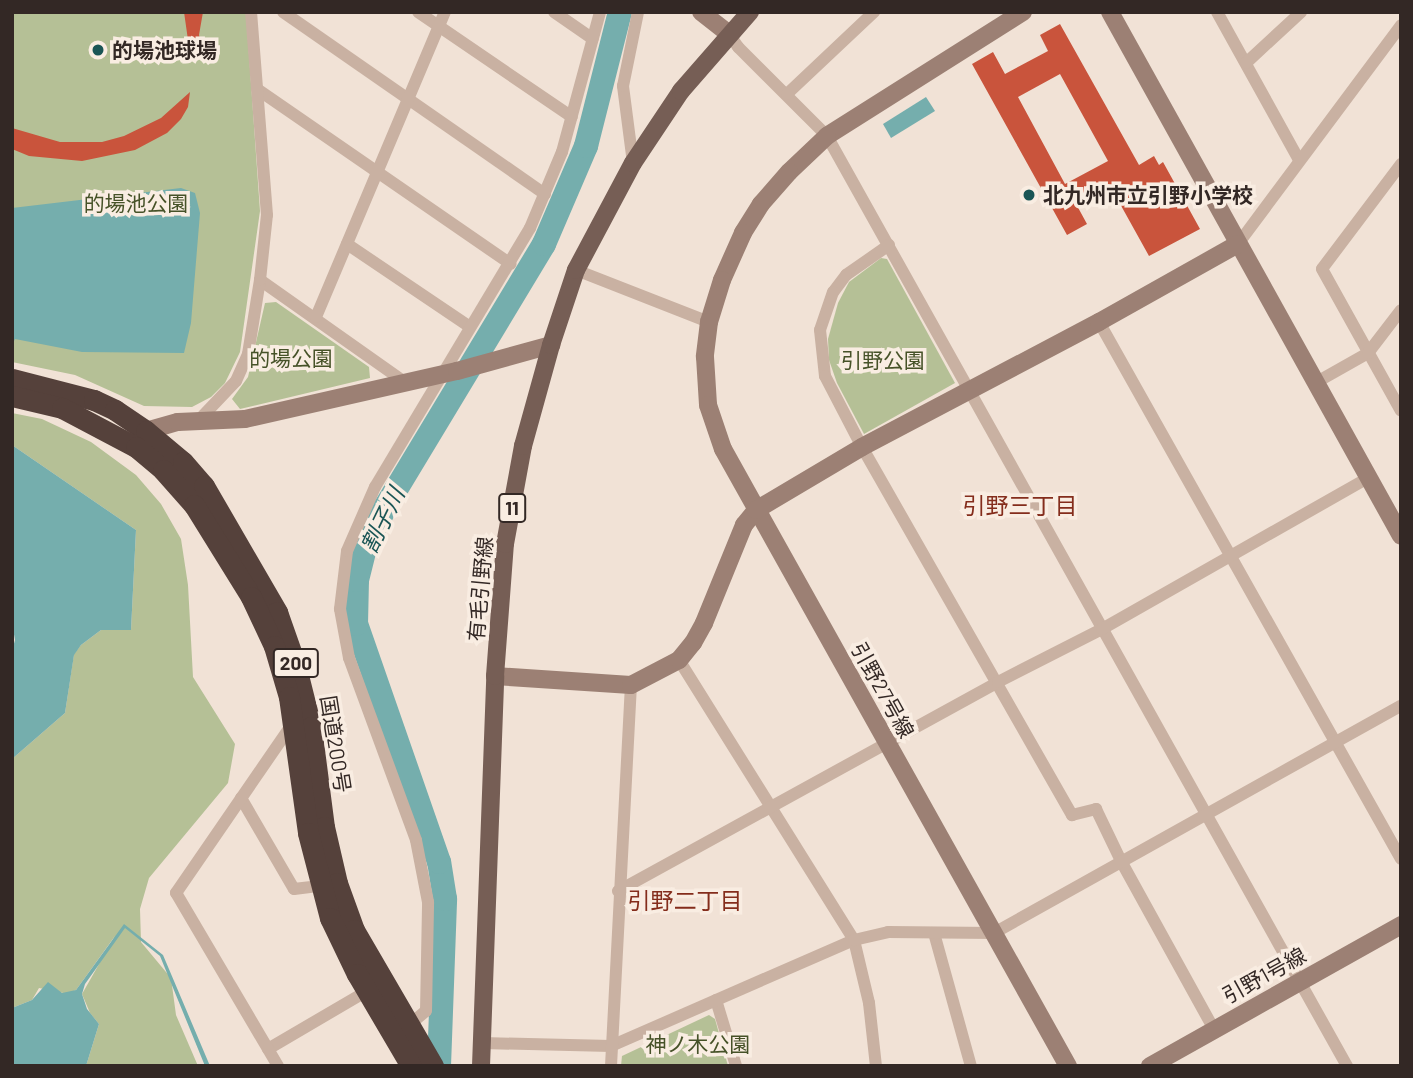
<!DOCTYPE html>
<html>
<head>
<meta charset="utf-8">
<style>
	body { margin:0 }
	#map { position:relative; width:1413px; height:1078px; overflow:hidden; background:#f1e2d6; font-family:Barlow,"Noto Sans JP",sans-serif }
	div>[style] { position:absolute }
	[style*='--x'] { left:calc(var(--x)*1px); top:calc(var(--y)*1px); width:calc(var(--w)*1px); rotate:calc(var(--a)*1deg) }
	.green>* { inset:0; background:#b5c096 }
	.water>* { inset:0; background:#75aead }
	.river>* { height:24px; margin:-12px; padding:0 12px; transform-origin:12px; border-radius:12px; background:#75aead }
	.building>* { inset:0; background:#c9543c }
	.street>* { height:12px; margin:-6px; padding:0 6px; transform-origin:6px; border-radius:6px; background:#c9b1a2 }
	.secondary>* { height:18px; margin:-9px; padding:0 9px; transform-origin:9px; border-radius:9px; background:#9c8074 }
	.primary>* { height:18px; margin:-9px; padding:0 9px; transform-origin:9px; border-radius:9px; background:#765e55 }
	.highway>* { height:21px; margin:-10.5px; padding:0 10.5px; transform-origin:10.5px; border-radius:10.5px; background:#55413b }
	.dots>* { width:19px; height:19px; translate:-50% -50%; box-sizing:border-box; border:4px solid #f9ede2; border-radius:50% }
	span { translate:-50% -50%; white-space:nowrap; text-align:center; line-height:1.15; -webkit-text-stroke:7px #f9ede2; paint-order:stroke }
	.shield-label span { padding:2px 5px; background:#f9ede2; border:2px solid; border-radius:5px; -webkit-text-stroke-width:0 }
	.shield-label { font-size:19px; color:#332825; font-weight:700 }
	.poi-label { font-size:21px; color:#332825; font-weight:700 }
	.left { translate:0 -50%; text-align:left }
	.park-label { font-size:21px; color:#465228 }
	.street-label { font-size:21px; color:#332825 }
	.neighbourhood-label { font-size:23px; color:#842d1c }
	.water-label { font-size:23px; color:#1a5555; font-style:italic }
	.frame { position:absolute; inset:0; border:14px solid #332825; pointer-events:none }
</style>
</head>
<body>
<div id="map">
	<div class="green">
		<div style="clip-path:polygon(12px 12px,246px 12px,260px 211px,240px 352px,225px 383px,211px 397px,192px 407px,144px 406px,75px 375px,12px 362px)"></div>
		<div style="clip-path:polygon(881px 258px,887px 259px,955px 383px,864px 434px,837px 383px,829px 360px,828px 339px,838px 303px,849px 282px)"></div>
		<div style="clip-path:polygon(276px 302px,369px 367px,370px 378px,240px 409px,232px 399px,248px 377px,265px 303px)"></div>
		<div style="clip-path:polygon(12px 413px,42px 419px,91px 442px,136px 475px,161px 504px,181px 539px,188px 585px,193px 677px,235px 744px,228px 783px,149px 878px,140px 909px,141px 942px,171px 978px,176px 1015px,198px 1066px,86px 1066px,99px 1024px,90px 1013px,82px 994px,115px 936px,76px 990px,68px 994px,39px 988px,32px 1000px,12px 1008px,12px 759px,65px 713px,74px 654px,81px 645px,101px 630px,131px 630px,136px 530px,12px 445px)"></div>
		<div style="clip-path:polygon(709px 1015px,715px 1019px,728px 1066px,621px 1066px,622px 1056px)"></div>
	</div>
	<div class="water">
		<div style="clip-path:polygon(926px 97px,935px 111px,891px 138px,883px 124px)"></div>
		<div style="clip-path:polygon(181px 188px,195px 193px,200px 213px,191px 323px,184px 353px,82px 352px,15px 339px,12px 345px,12px 208px)"></div>
		<div style="clip-path:polygon(12px 445px,136px 530px,131px 630px,101px 630px,81px 645px,74px 655px,65px 713px,12px 759px,12px 651px,15px 640px,12px 623px)"></div>
		<div style="clip-path:polygon(124px 924px,163px 955px,210px 1066px,205px 1066px,160px 956px,125px 928px,85px 984px,82px 994px,87px 1009px,99px 1024px,86px 1066px,12px 1066px,12px 1008px,32px 1000px,48px 982px,62px 993px,76px 990px)"></div>
	</div>
	<div class="river">
		<div style="--x:439;--y:1066;--w:167;--a:-87.9"></div>
		<div style="--x:445;--y:899;--w:37;--a:-99"></div>
		<div style="--x:439;--y:862;--w:252;--a:-109.2"></div>
		<div style="--x:356;--y:624;--w:44;--a:-88.7"></div>
		<div style="--x:357;--y:580;--w:34;--a:-76"></div>
		<div style="--x:365;--y:547;--w:46;--a:-62.9"></div>
		<div style="--x:386;--y:506;--w:306;--a:-58.9"></div>
		<div style="--x:544;--y:244;--w:107;--a:-66.8"></div>
		<div style="--x:586;--y:146;--w:138;--a:-75.8"></div>
	</div>
	<div class="building">
		<div style="clip-path:polygon(184px 12px,203px 12px,199px 35px,203px 51px,190px 54px)"></div>
		<div style="clip-path:polygon(evenodd,1060px 24px,1139px 165px,1154px 156px,1159px 165px,1163px 162px,1200px 229px,1149px 256px,1109px 184px,1075px 202px,1087px 224px,1067px 235px,972px 64px,993px 52px,1005px 74px,1048px 51px,1040px 35px,1060px 24px,1060px 74px,1108px 161px,1065px 184px,1018px 97px,1060px 74px)"></div>
		<div style="clip-path:polygon(190px 92px,188px 107px,181px 119px,167px 133px,135px 150px,82px 161px,29px 156px,12px 149px,12px 128px,60px 142px,102px 142px,124px 136px,161px 118px)"></div>
	</div>
	<div class="street">
		<div style="--x:283;--y:12;--w:319;--a:34.8"></div>
		<div style="--x:418;--y:12;--w:186;--a:34.3"></div>
		<div style="--x:554;--y:12;--w:47;--a:34.7"></div>
		<div style="--x:1217;--y:12;--w:169;--a:61"></div>
		<div style="--x:729;--y:34;--w:16;--a:55"></div>
		<div style="--x:738;--y:47;--w:126;--a:45"></div>
		<div style="--x:827;--y:136;--w:1066;--a:60.79"></div>
		<div style="--x:1246;--y:63;--w:75;--a:-42.8"></div>
		<div style="--x:257;--y:89;--w:308;--a:34.6"></div>
		<div style="--x:787;--y:94;--w:120;--a:-43.3"></div>
		<div style="--x:633;--y:163;--w:78;--a:-97.4"></div>
		<div style="--x:623;--y:86;--w:76;--a:-78.5"></div>
		<div style="--x:1401;--y:164;--w:131;--a:127"></div>
		<div style="--x:1322;--y:269;--w:162;--a:60.9"></div>
		<div style="--x:347;--y:244;--w:148;--a:34"></div>
		<div style="--x:1238;--y:244;--w:273;--a:-53.3"></div>
		<div style="--x:889;--y:245;--w:52;--a:145.1"></div>
		<div style="--x:846;--y:275;--w:21;--a:127"></div>
		<div style="--x:833;--y:292;--w:40;--a:108.9"></div>
		<div style="--x:820;--y:330;--w:46;--a:83.8"></div>
		<div style="--x:825;--y:376;--w:80;--a:62.5"></div>
		<div style="--x:862;--y:447;--w:424;--a:60.3"></div>
		<div style="--x:1072;--y:815;--w:25;--a:-14"></div>
		<div style="--x:1096;--y:809;--w:58;--a:64.3"></div>
		<div style="--x:1121;--y:861;--w:191;--a:61.1"></div>
		<div style="--x:576;--y:270;--w:143;--a:21.4"></div>
		<div style="--x:260;--y:280;--w:175;--a:35.2"></div>
		<div style="--x:316;--y:317;--w:331;--a:-67.1"></div>
		<div style="--x:1099;--y:322;--w:616;--a:60.65"></div>
		<div style="--x:1315;--y:383;--w:61;--a:-29.5"></div>
		<div style="--x:1368;--y:353;--w:54;--a:-52.5"></div>
		<div style="--x:198;--y:421;--w:55;--a:-46.5"></div>
		<div style="--x:236;--y:381;--w:30;--a:-66"></div>
		<div style="--x:248;--y:354;--w:75;--a:-80.8"></div>
		<div style="--x:260;--y:280;--w:65;--a:-83.9"></div>
		<div style="--x:267;--y:215;--w:204;--a:-94.5"></div>
		<div style="--x:679;--y:660;--w:330;--a:58"></div>
		<div style="--x:854;--y:940;--w:65;--a:76.6"></div>
		<div style="--x:869;--y:1003;--w:63;--a:83.7"></div>
		<div style="--x:241;--y:798;--w:105;--a:59.8"></div>
		<div style="--x:294;--y:889;--w:26;--a:-7"></div>
		<div style="--x:618;--y:891;--w:434;--a:-28.8"></div>
		<div style="--x:998;--y:682;--w:117;--a:-27"></div>
		<div style="--x:1102;--y:629;--w:306;--a:-29.6"></div>
		<div style="--x:934;--y:933;--w:138;--a:74.5"></div>
		<div style="--x:716;--y:1000;--w:69;--a:73.1"></div>
		<div style="--x:408;--y:1026;--w:23;--a:-40"></div>
		<div style="--x:426;--y:1011;--w:109;--a:-88.9"></div>
		<div style="--x:428;--y:902;--w:63;--a:-101"></div>
		<div style="--x:416;--y:840;--w:194;--a:-110.2"></div>
		<div style="--x:349;--y:658;--w:50;--a:-100.4"></div>
		<div style="--x:340;--y:609;--w:58;--a:-83.1"></div>
		<div style="--x:347;--y:551;--w:70;--a:-66.4"></div>
		<div style="--x:375;--y:487;--w:302;--a:-59.1"></div>
		<div style="--x:530;--y:228;--w:82;--a:-67.2"></div>
		<div style="--x:562;--y:152;--w:145;--a:-74.8"></div>
		<div style="--x:482;--y:1043;--w:129;--a:1.3"></div>
		<div style="--x:611;--y:1046;--w:265;--a:-23.6"></div>
		<div style="--x:854;--y:940;--w:35;--a:-13"></div>
		<div style="--x:888;--y:932;--w:106;--a:0.5"></div>
		<div style="--x:994;--y:933;--w:466;--a:-29.2"></div>
		<div style="--x:268;--y:1049;--w:115;--a:-30.4"></div>
		<div style="--x:278;--y:1066;--w:201;--a:-120.5"></div>
		<div style="--x:176;--y:893;--w:205;--a:-55.5"></div>
		<div style="--x:611;--y:1066;--w:382;--a:-87"></div>
	</div>
	<div class="secondary">
		<div style="--x:701;--y:12;--w:36;--a:38"></div>
		<div style="--x:1023;--y:12;--w:232;--a:147.7"></div>
		<div style="--x:827;--y:136;--w:52;--a:136.5"></div>
		<div style="--x:789;--y:172;--w:43;--a:131.2"></div>
		<div style="--x:761;--y:204;--w:34;--a:122"></div>
		<div style="--x:743;--y:233;--w:51;--a:114.1"></div>
		<div style="--x:722;--y:280;--w:44;--a:107.2"></div>
		<div style="--x:709;--y:322;--w:35;--a:97"></div>
		<div style="--x:705;--y:357;--w:48;--a:86.4"></div>
		<div style="--x:708;--y:405;--w:46;--a:71.2"></div>
		<div style="--x:723;--y:449;--w:707;--a:60.79"></div>
		<div style="--x:1110;--y:12;--w:599;--a:60.95"></div>
		<div style="--x:140;--y:441;--w:12;--a:-59"></div>
		<div style="--x:146;--y:431;--w:33;--a:-16"></div>
		<div style="--x:178;--y:422;--w:67;--a:-2.6"></div>
		<div style="--x:245;--y:419;--w:217;--a:-12.8"></div>
		<div style="--x:457;--y:371;--w:98;--a:-15.5"></div>
		<div style="--x:495;--y:676;--w:136;--a:3.8"></div>
		<div style="--x:631;--y:685;--w:54;--a:-27.5"></div>
		<div style="--x:679;--y:660;--w:22;--a:-51"></div>
		<div style="--x:693;--y:643;--w:23;--a:-61"></div>
		<div style="--x:704;--y:623;--w:106;--a:-67.8"></div>
		<div style="--x:744;--y:525;--w:19;--a:-51"></div>
		<div style="--x:756;--y:510;--w:123;--a:-30.7"></div>
		<div style="--x:862;--y:447;--w:268;--a:-27.8"></div>
		<div style="--x:1099;--y:322;--w:159;--a:-29.3"></div>
		<div style="--x:1150;--y:1066;--w:288;--a:-29.3"></div>
	</div>
	<div class="primary">
		<div style="--x:481;--y:1066;--w:390;--a:-87.9"></div>
		<div style="--x:495;--y:676;--w:132;--a:-85.7"></div>
		<div style="--x:505;--y:544;--w:100;--a:-79.6"></div>
		<div style="--x:523;--y:446;--w:105;--a:-74.5"></div>
		<div style="--x:551;--y:345;--w:79;--a:-71.6"></div>
		<div style="--x:576;--y:270;--w:121;--a:-62"></div>
		<div style="--x:633;--y:163;--w:87;--a:-56.3"></div>
		<div style="--x:681;--y:91;--w:105;--a:-48.9"></div>
	</div>
	<div class="highway">
		<div style="--x:12;--y:379;--w:85;--a:14.4"></div>
		<div style="--x:94;--y:400;--w:23;--a:25"></div>
		<div style="--x:115;--y:410;--w:37;--a:34"></div>
		<div style="--x:146;--y:431;--w:48;--a:40"></div>
		<div style="--x:183;--y:462;--w:32;--a:49"></div>
		<div style="--x:204;--y:486;--w:146;--a:59.9"></div>
		<div style="--x:277;--y:612;--w:54;--a:70.6"></div>
		<div style="--x:295;--y:663;--w:66;--a:76"></div>
		<div style="--x:311;--y:727;--w:101;--a:82.6"></div>
		<div style="--x:324;--y:827;--w:57;--a:76.9"></div>
		<div style="--x:337;--y:883;--w:50;--a:70.1"></div>
		<div style="--x:354;--y:930;--w:157;--a:59.8"></div>
		<div style="--x:12;--y:396;--w:51;--a:13.5"></div>
		<div style="--x:62;--y:408;--w:84;--a:27.8"></div>
		<div style="--x:136;--y:447;--w:35;--a:40"></div>
		<div style="--x:163;--y:470;--w:47;--a:48.5"></div>
		<div style="--x:194;--y:505;--w:108;--a:58.2"></div>
		<div style="--x:251;--y:597;--w:54;--a:64.9"></div>
		<div style="--x:274;--y:646;--w:53;--a:73.6"></div>
		<div style="--x:289;--y:697;--w:137;--a:82"></div>
		<div style="--x:308;--y:833;--w:88;--a:75.5"></div>
		<div style="--x:330;--y:918;--w:62;--a:64.3"></div>
		<div style="--x:357;--y:974;--w:107;--a:59.6"></div>
	</div>
	<div class="dots">
		<div style="left:98px;top:50px;background:#1a5555"></div>
		<div style="left:1029px;top:195px;background:#1a5555"></div>
	</div>
	<div class="shield-label">
		<span style="left:512px;top:508px">11</span>
		<span style="left:296px;top:663px">200</span>
	</div>
	<div class="poi-label">
		<span class="left" style="left:112px;top:50px">的場池球場</span>
		<span class="left" style="left:1043px;top:195px">北九州市立引野小学校</span>
	</div>
	<div class="park-label">
		<span style="left:136px;top:203px">的場池公園</span>
		<span style="left:291px;top:358px">的場公園</span>
		<span style="left:883px;top:360px">引野公園</span>
		<span style="left:698px;top:1044px">神ノ木公園</span>
	</div>
	<div class="street-label">
		<span style="left:480px;top:589px;rotate:-85deg">有毛引野線</span>
		<span style="left:883px;top:690px;rotate:61deg">引野27号線</span>
		<span style="left:336px;top:744px;rotate:81deg">国道200号</span>
		<span style="left:1264px;top:975px;rotate:-29deg">引野1号線</span>
	</div>
	<div class="neighbourhood-label">
		<span style="left:1020px;top:505px">引野三丁目</span>
		<span style="left:685px;top:900px">引野二丁目</span>
	</div>
	<div class="water-label">
		<span style="left:382px;top:520px;rotate:-64deg">割子川</span>
	</div>
	<div class="frame"></div>
</div>
</body>
</html>
